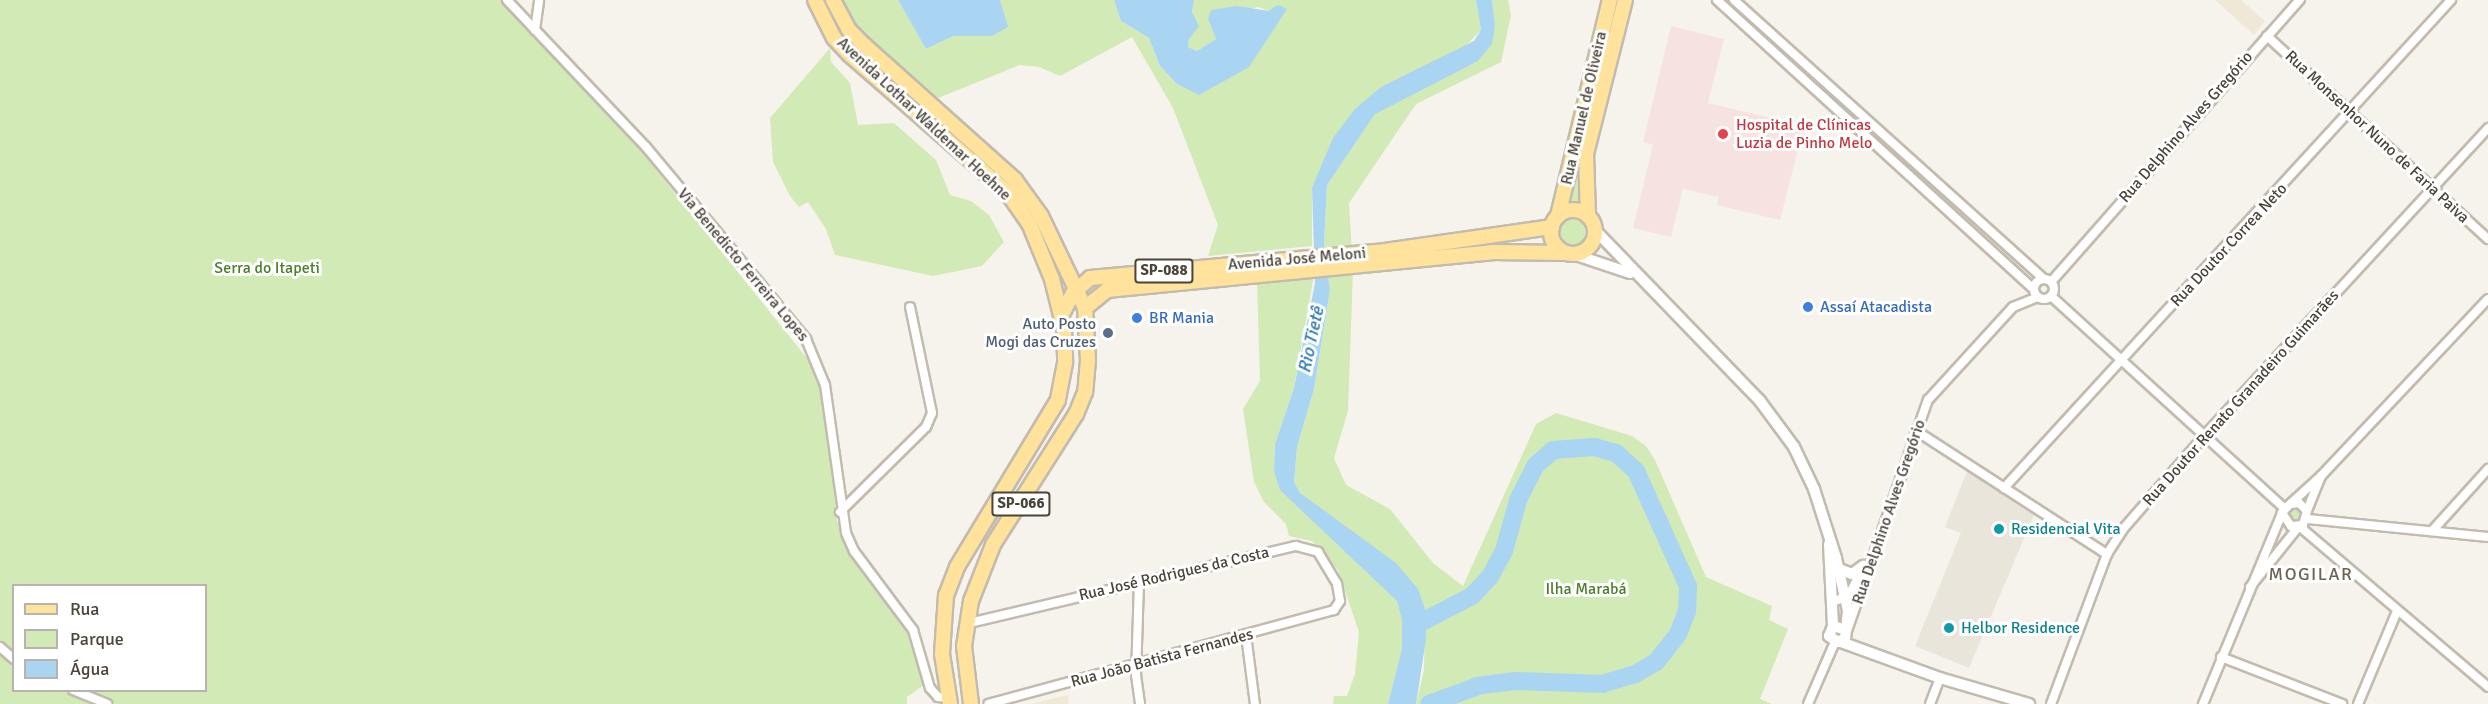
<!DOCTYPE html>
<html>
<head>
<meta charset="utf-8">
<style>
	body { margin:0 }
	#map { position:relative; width:2488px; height:704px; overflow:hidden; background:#f6f3ec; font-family:Signika,sans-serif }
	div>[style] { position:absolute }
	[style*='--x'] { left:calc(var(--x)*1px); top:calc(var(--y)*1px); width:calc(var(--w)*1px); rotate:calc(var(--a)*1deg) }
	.residential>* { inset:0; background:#eae5da }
	.education>* { inset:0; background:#efe8d6 }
	.medical>* { inset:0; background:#f6e3e0 }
	.green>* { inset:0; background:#d2eab5 }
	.round { border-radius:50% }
	.water>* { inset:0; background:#a9d4f2 }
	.river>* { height:18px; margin:-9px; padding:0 9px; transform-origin:9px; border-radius:9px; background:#a9d4f2 }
	.roads { filter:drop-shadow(2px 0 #c2bbae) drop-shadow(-2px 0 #c2bbae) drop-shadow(0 2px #c2bbae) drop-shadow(0 -2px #c2bbae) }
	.minor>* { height:8px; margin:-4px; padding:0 4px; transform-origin:4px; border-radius:4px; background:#fff }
	.minor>.ring { margin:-4px; padding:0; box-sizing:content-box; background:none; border:8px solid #fff; border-radius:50% }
	.tertiary>* { height:10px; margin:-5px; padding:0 5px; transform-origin:5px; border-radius:5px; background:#fff }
	.primary>* { height:14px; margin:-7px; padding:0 7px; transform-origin:7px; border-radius:7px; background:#ffe39c }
	.primary>.ring { margin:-7px; padding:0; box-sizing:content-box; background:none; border:14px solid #ffe39c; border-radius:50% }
	.dots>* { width:16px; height:16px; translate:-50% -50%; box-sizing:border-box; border:3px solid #fff; border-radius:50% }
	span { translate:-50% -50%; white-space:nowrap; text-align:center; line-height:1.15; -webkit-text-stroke:6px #fff; paint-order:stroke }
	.shield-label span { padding:2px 4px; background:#fff; border:2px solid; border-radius:4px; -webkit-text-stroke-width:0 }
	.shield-label { font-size:15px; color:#4b4439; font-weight:700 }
	.street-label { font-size:16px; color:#4b4439 }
	.health-label { font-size:16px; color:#be3a42 }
	.left { translate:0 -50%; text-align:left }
	.park-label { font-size:16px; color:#4a7f2a }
	.shop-label { font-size:16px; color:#366cbe }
	.service-label { font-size:16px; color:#4e5e75 }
	.right { translate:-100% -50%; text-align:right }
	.culture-label { font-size:16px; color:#0d838f }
	.water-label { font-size:18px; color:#2e7ab2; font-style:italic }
	.neighbourhood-label { font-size:18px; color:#6e6250; letter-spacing:1.5px }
	.legend { position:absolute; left:12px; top:584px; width:195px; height:108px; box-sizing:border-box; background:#fff; border:2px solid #b7b4b0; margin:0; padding:8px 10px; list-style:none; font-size:18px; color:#4b4439 }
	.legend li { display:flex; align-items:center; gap:12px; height:30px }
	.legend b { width:30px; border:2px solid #b7b4b0 }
</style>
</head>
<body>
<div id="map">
	<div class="residential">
		<div style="clip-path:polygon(1967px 471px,2034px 515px,1969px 668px,1915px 646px,1961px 533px,1945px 527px)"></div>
	</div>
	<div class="education">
		<div style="clip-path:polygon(2215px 0,2241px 0,2265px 21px,2254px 35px)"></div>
		<div style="clip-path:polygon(1068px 695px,1069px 704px,1031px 704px)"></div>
	</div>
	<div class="medical">
		<div style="clip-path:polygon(1671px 26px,1724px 39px,1708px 103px,1804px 126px,1780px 220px,1717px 205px,1719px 197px,1683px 189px,1671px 237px,1633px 228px,1653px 145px,1643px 142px)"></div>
	</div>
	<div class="green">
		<div style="clip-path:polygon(evenodd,0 0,502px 0,641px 151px,817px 371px,824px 396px,837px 521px,846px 546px,914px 639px,924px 685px,907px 697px,907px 704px,0 704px,0 0,14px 586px,206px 586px,206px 690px,14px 690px,14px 586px)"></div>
		<div style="clip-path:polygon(839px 0,898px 0,926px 49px,953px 36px,991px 36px,1007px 27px,1000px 0,1114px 0,1121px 21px,1149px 38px,1160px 66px,1177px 84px,1269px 11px,1258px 7px,1208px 19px,1216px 39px,1197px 51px,1188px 47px,1189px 39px,1198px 26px,1192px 12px,1194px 0,1476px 0,1481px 30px,1462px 50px,1381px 87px,1312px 188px,1312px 246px,1208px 256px,1218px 225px,1173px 108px,1132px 37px,1060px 76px,1039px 67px,1020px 65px,938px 98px,862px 34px)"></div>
		<div style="clip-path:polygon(1492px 0,1508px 0,1511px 15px,1501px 62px,1416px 104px,1349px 203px,1353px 271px,1348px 411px,1334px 458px,1346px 485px,1390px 509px,1433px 563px,1463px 586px,1536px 424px,1556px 413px,1632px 436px,1646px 446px,1655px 460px,1706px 577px,1772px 606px,1769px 620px,1788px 629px,1760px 699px,1772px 704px,1416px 704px,1424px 670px,1425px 609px,1300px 493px,1294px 482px,1297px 447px,1314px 389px,1330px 291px,1324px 245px,1327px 185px,1375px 114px,1408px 93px,1495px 25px)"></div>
		<div style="clip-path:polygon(830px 48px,831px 62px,850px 83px,858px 125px,894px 123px,936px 160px,950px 195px,971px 201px,989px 215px,1004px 242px,982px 266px,933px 276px,835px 255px,826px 229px,808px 202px,799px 207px,790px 196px,773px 162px,770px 118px)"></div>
		<div style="clip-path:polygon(1578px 159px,1580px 159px,1584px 202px,1567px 201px)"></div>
		<div class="round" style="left:1557px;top:219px;width:28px;height:28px"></div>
		<div style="clip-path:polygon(1314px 275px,1294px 388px,1275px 444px,1274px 471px,1397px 601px,1402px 620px,1402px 648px,1388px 704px,1333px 704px,1334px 696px,1347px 696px,1355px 674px,1359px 632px,1338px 570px,1312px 541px,1289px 536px,1286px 524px,1264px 502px,1254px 482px,1243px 409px,1260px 381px,1257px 281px)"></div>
		<div class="round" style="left:2288px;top:507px;width:14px;height:14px"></div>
	</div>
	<div class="water">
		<div style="clip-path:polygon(898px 0,1000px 0,1008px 27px,992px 36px,953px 36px,926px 49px)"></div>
		<div style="clip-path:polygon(1114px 0,1194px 0,1192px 12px,1199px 26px,1189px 39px,1188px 47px,1197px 51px,1216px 39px,1208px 19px,1211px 10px,1237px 6px,1269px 11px,1278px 5px,1287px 9px,1249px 67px,1199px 95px,1177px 84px,1160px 66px,1149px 38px,1121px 21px)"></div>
		<div style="clip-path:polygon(1476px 0,1492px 0,1495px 25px,1492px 44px,1478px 61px,1375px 114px,1327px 185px,1324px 245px,1330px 290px,1314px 389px,1297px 447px,1294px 482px,1300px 493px,1396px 563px,1418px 589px,1425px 609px,1426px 639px,1416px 704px,1388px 704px,1402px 648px,1402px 620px,1397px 601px,1280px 490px,1274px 471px,1275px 444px,1294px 388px,1315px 283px,1312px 188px,1333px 138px,1355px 109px,1381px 87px,1474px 41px,1481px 30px)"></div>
	</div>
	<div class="river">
		<div style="--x:1420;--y:623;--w:59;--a:-27.4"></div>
		<div style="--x:1472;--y:596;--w:26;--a:-47"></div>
		<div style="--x:1490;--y:577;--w:30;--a:-62"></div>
		<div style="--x:1504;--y:551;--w:53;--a:-74.6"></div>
		<div style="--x:1518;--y:500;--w:39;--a:-63"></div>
		<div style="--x:1536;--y:465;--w:23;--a:-41"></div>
		<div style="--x:1553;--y:450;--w:41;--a:-4.2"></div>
		<div style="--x:1594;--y:447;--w:23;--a:15"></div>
		<div style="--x:1616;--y:453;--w:27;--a:42"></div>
		<div style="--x:1636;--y:471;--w:126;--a:65.7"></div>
		<div style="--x:1688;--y:586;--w:25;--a:92"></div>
		<div style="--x:1687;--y:611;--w:25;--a:111"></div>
		<div style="--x:1678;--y:634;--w:36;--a:128"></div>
		<div style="--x:1656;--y:662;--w:24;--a:150"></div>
		<div style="--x:1635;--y:674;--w:34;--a:163"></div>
		<div style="--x:1603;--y:684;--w:87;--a:-178"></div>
		<div style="--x:1516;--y:681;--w:38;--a:173"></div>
		<div style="--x:1478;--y:686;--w:52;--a:159.8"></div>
	</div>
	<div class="roads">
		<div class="minor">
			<div style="--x:507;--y:0;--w:202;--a:46.6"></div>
			<div style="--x:646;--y:147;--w:250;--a:50.2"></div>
			<div style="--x:806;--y:339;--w:50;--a:67.6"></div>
			<div style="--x:825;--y:385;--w:149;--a:81.9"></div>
			<div style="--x:846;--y:533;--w:20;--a:66"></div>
			<div style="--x:854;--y:551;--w:99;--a:53.2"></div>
			<div style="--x:913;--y:630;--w:60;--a:73.7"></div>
			<div style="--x:930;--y:688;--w:12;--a:48"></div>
			<div style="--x:938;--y:697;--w:11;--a:5"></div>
			<div style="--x:1717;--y:0;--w:429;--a:42.4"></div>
			<div style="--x:1734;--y:0;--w:417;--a:42"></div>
			<div style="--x:535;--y:30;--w:30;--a:-82"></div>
			<div style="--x:2267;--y:36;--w:300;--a:42.6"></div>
			<div class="ring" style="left:2034px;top:279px;width:12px;height:12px"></div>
			<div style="--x:2051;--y:282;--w:376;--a:-48.6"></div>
			<div style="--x:2051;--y:296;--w:316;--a:42.3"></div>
			<div style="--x:1915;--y:430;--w:229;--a:32.9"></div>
			<div style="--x:2321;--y:476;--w:243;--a:-46.7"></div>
			<div style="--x:2004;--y:488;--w:662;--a:-47.51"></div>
			<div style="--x:2291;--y:504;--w:8;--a:-7"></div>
			<div style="--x:2299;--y:503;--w:11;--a:45"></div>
			<div style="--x:2307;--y:511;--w:15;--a:106"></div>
			<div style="--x:2303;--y:525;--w:12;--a:175"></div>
			<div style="--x:2291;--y:526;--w:16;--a:-125"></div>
			<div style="--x:2282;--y:513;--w:9;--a:-49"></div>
			<div style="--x:2288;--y:506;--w:45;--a:-42.3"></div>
			<div style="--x:2321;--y:476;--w:38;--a:112"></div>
			<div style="--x:840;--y:512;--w:121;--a:-44.7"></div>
			<div style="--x:926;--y:427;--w:15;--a:-67"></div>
			<div style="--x:932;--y:413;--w:108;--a:-101.7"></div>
			<div style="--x:2308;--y:519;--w:181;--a:5.7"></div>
			<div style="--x:2432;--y:531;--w:84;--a:-47.9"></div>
			<div style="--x:1139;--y:582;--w:93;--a:91.8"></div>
			<div style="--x:1136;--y:675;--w:29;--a:82"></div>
			<div style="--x:2250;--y:587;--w:78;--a:-51.2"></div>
			<div style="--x:2299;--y:526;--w:248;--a:40.4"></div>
			<div style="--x:1833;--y:602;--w:17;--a:-24"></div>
			<div style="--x:1849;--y:595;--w:31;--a:-63"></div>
			<div style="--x:965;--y:624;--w:340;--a:-13.3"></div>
			<div style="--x:1296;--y:546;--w:23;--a:15"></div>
			<div style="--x:1318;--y:552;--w:37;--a:59"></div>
			<div style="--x:1337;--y:584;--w:17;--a:80"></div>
			<div style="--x:1340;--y:601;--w:11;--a:124"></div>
			<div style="--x:1334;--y:610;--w:358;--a:164.8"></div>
			<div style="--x:1848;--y:628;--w:242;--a:-70.7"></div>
			<div style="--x:1928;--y:400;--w:126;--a:-47.6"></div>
			<div style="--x:2013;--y:307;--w:27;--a:-22"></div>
			<div style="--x:1246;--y:635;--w:70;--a:82.6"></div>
			<div style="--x:0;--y:647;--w:18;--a:41"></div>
			<div style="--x:2221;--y:657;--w:130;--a:21.2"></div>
			<div style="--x:73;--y:690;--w:37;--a:22"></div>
			<div style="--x:1808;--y:704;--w:68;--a:-66.5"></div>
			<div style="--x:1930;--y:704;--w:28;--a:-69"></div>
			<div style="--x:2051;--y:704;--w:160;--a:-69.5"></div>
			<div style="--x:2107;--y:554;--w:30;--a:-57"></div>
			<div style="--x:2123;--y:529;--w:123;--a:-48.9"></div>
			<div style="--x:2204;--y:436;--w:419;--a:-47.3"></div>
			<div style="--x:2203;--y:704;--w:207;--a:-67.5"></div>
			<div style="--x:2358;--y:704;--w:101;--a:-67.2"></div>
		</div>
		<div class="tertiary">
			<div style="--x:1595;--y:230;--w:238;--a:46"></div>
			<div style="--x:1760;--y:401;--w:57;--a:53.5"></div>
			<div style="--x:1794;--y:447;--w:47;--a:64.5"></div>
			<div style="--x:1814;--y:489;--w:72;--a:72.3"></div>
			<div style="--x:1836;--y:558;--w:54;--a:77.2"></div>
			<div style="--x:1848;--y:611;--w:27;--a:96"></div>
			<div style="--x:1845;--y:638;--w:8;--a:150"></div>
			<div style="--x:1838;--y:642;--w:11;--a:-146"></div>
			<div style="--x:1829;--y:636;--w:11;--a:-68"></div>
			<div style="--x:1833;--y:626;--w:14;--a:17"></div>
			<div style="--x:1573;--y:254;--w:60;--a:18.4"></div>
			<div style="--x:1829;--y:544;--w:82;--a:87.2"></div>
			<div style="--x:1839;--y:569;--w:14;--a:21"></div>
			<div style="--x:1852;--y:574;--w:14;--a:-36"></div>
			<div style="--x:1841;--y:642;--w:105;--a:20"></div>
			<div style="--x:1940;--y:678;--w:93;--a:16.3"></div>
		</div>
		<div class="primary">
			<div style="--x:815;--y:0;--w:42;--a:63.4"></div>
			<div style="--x:834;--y:38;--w:23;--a:47"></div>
			<div style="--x:850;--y:55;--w:208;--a:41.1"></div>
			<div style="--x:1007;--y:192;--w:38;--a:55"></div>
			<div style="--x:1029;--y:223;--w:61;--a:67.7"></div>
			<div style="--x:1052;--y:279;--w:50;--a:76.2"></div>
			<div style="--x:1064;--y:328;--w:35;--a:88"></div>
			<div style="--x:1065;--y:363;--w:38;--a:101"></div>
			<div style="--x:1058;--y:400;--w:195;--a:121.2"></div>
			<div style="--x:957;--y:567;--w:30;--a:111"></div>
			<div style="--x:946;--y:595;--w:59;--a:93.9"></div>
			<div style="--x:942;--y:654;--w:51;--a:80.9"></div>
			<div style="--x:833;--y:0;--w:34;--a:62"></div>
			<div style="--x:849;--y:30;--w:21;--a:45"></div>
			<div style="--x:864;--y:45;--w:203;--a:41.8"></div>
			<div style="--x:1015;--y:180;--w:44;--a:54.2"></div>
			<div style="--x:1041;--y:216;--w:102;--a:64.4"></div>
			<div style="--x:1085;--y:308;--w:52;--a:86.7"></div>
			<div style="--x:1088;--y:360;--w:32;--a:95"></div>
			<div style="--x:1085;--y:392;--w:24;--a:112"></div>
			<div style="--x:1076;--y:414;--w:155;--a:122.4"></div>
			<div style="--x:993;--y:545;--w:60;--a:111.4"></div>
			<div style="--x:971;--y:601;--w:46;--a:98.8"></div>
			<div style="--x:964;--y:646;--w:58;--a:83.1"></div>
			<div class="ring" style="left:1551px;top:210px;width:30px;height:30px"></div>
			<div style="--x:1558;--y:216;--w:222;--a:-76.5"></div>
			<div style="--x:1588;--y:216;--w:62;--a:-91.8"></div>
			<div style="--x:1586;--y:154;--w:159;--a:-75.8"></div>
			<div style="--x:1085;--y:308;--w:28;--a:-39"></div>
			<div style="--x:1107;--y:290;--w:387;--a:-5.6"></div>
			<div style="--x:1492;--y:252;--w:74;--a:0.8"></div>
			<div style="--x:1061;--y:316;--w:26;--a:-62"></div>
			<div style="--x:1073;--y:293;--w:23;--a:-41"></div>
			<div style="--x:1090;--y:278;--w:289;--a:-5.2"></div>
			<div style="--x:1378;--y:252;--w:176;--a:-8.2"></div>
		</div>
	</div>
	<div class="dots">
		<div style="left:1723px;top:134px;background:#e0444e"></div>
		<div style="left:1808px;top:307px;background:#3f7fe0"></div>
		<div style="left:1137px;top:318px;background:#3f7fe0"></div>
		<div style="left:1108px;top:333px;background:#5c6f8a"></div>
		<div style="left:1999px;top:529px;background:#0f9aa8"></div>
		<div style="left:1949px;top:628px;background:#0f9aa8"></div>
	</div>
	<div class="shield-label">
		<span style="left:1164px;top:271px">SP-088</span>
		<span style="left:1021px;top:504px">SP-066</span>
	</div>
	<div class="street-label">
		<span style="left:1584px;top:108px;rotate:-77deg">Rua Manuel de Oliveira</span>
		<span style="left:924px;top:119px;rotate:43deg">Avenida Lothar Waldemar Hoehne</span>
		<span style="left:2186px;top:127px;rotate:-49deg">Rua Delphino Alves Gregório</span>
		<span style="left:2377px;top:137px;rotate:43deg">Rua Monsenhor Nuno de Faria Paiva</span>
		<span style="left:2229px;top:245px;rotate:-47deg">Rua Doutor Correa Neto</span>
		<span style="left:1297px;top:259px;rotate:-5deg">Avenida José Meloni</span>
		<span style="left:743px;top:265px;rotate:50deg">Via Benedicto Ferreira Lopes</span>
		<span style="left:2241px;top:398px;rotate:-48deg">Rua Doutor Renato Granadeiro Guimarães</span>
		<span style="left:1889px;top:512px;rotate:-71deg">Rua Delphino Alves Gregório</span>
		<span style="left:1174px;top:574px;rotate:-13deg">Rua José Rodrigues da Costa</span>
		<span style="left:1162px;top:658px;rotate:-15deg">Rua João Batista Fernandes</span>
	</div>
	<div class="health-label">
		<span class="left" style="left:1736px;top:134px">Hospital de Clínicas<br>Luzia de Pinho Melo</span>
	</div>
	<div class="park-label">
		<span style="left:267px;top:268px">Serra do Itapeti</span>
		<span style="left:1586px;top:589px">Ilha Marabá</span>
	</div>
	<div class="shop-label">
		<span class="left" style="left:1820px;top:307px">Assaí Atacadista</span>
		<span class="left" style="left:1149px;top:318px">BR Mania</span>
	</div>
	<div class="service-label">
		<span class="right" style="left:1096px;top:333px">Auto Posto<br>Mogi das Cruzes</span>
	</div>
	<div class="culture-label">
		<span class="left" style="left:2011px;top:529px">Residencial Vita</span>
		<span class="left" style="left:1961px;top:628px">Helbor Residence</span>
	</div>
	<div class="water-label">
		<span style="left:1311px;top:340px;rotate:-78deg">Rio Tietê</span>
	</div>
	<div class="neighbourhood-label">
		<span style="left:2311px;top:574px">MOGILAR</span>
	</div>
	<ul class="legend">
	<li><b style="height:8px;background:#ffe39c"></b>Rua</li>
	<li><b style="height:16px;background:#d2eab5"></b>Parque</li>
	<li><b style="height:16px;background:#a9d4f2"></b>Água</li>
	</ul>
</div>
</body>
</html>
